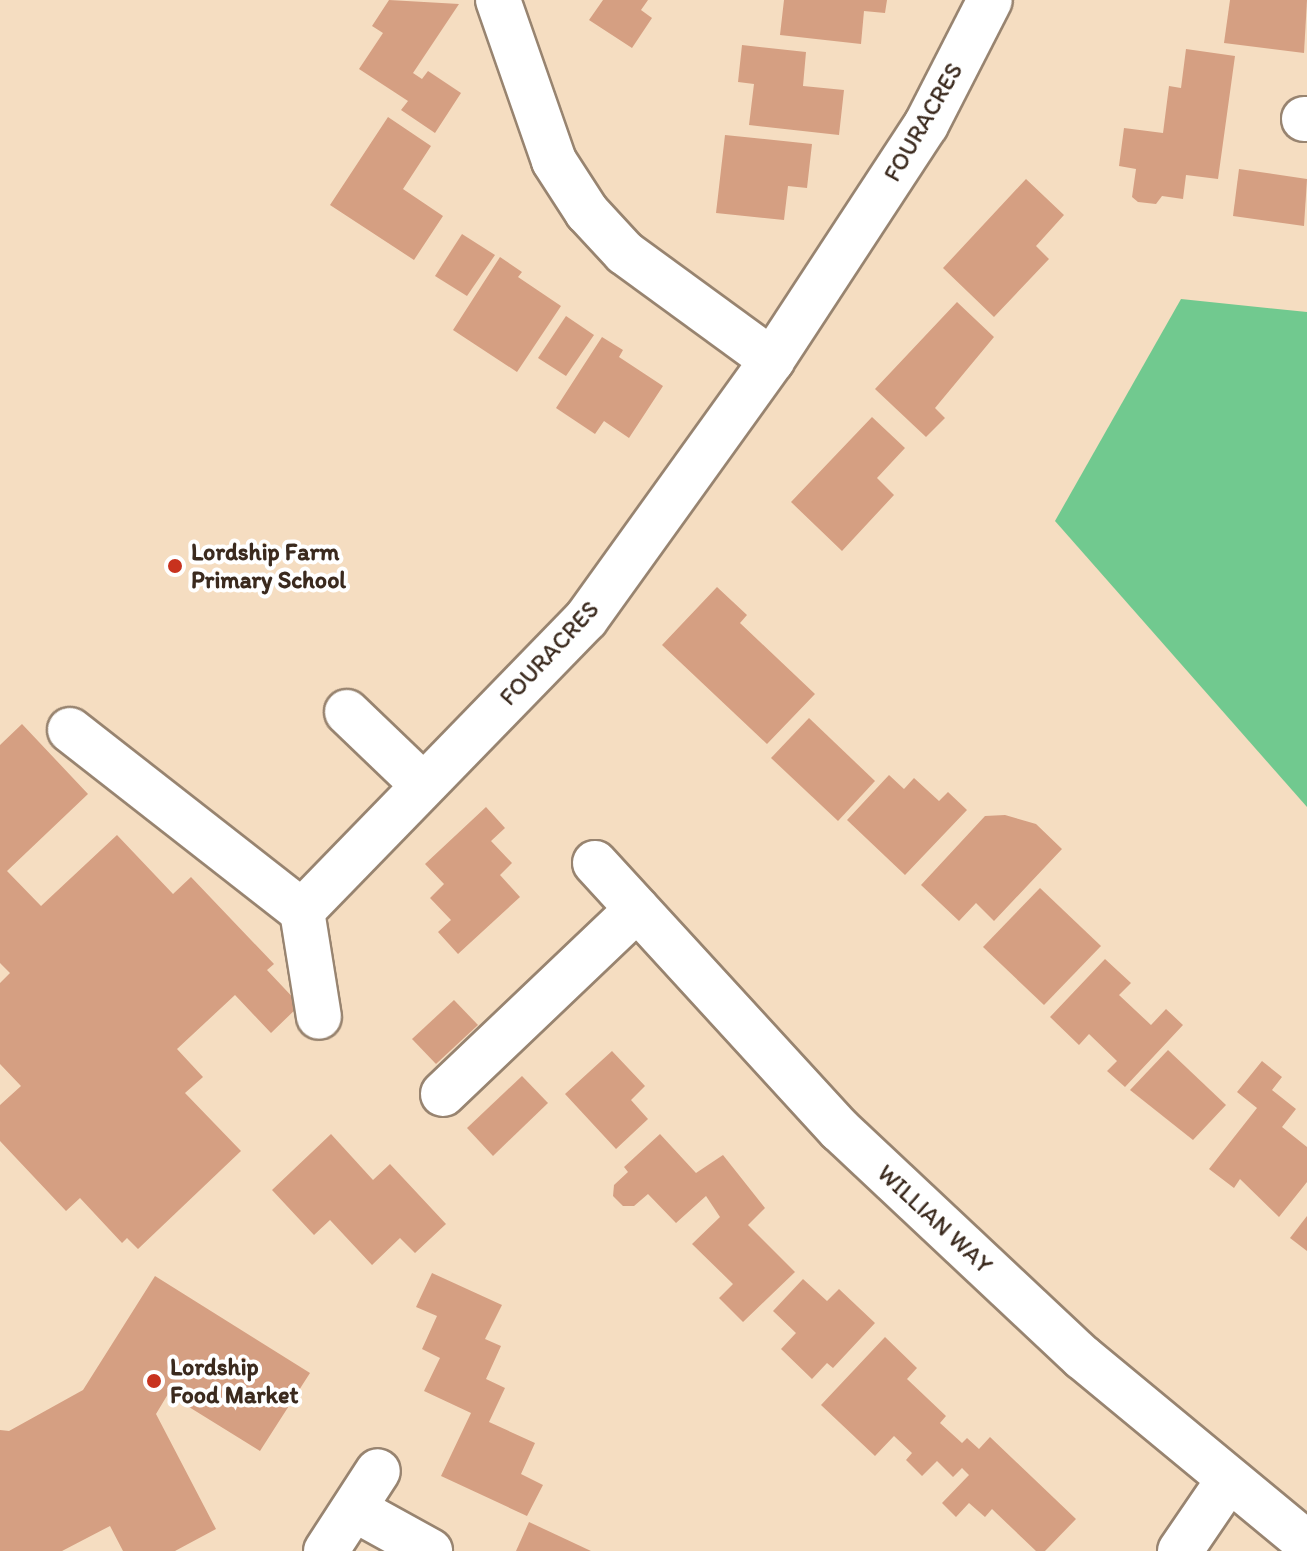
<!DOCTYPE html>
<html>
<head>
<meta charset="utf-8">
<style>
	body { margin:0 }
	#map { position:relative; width:1307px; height:1551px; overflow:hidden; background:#f5ddc1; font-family:Itim,sans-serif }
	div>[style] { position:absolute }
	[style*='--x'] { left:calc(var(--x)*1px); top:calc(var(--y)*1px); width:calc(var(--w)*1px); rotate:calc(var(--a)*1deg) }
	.green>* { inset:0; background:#71c98f }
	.building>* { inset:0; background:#d59f82 }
	.roads { filter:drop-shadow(2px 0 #988470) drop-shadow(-2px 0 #988470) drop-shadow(0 2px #988470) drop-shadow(0 -2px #988470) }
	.minor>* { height:44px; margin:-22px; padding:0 22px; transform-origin:22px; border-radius:22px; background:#fff }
	.dots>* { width:22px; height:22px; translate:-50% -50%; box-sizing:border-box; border:4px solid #fff; border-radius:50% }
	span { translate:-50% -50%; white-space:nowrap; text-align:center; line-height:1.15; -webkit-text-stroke:8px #fff; paint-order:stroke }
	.street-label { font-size:24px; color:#3b2a1e }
	.poi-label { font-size:24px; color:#3b2a1e; font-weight:700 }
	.left { translate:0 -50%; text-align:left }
</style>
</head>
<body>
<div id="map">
	<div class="green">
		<div style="clip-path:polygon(1181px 299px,1307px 312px,1307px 807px,1055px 521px)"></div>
	</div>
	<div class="building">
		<div style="clip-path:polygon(389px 0,459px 4px,413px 73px,422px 79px,428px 71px,461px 93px,435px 133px,401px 110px,408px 101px,359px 69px,383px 33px,372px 26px)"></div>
		<div style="clip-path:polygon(603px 0,648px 0,641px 10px,652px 18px,632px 48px,589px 20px)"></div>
		<div style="clip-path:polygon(784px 0,887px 0,885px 13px,864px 11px,861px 44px,780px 35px)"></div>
		<div style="clip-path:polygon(1230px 0,1307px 0,1304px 53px,1224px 43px)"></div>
		<div style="clip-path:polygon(742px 45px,806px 52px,803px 86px,844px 90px,839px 135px,749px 125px,754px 84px,738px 82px)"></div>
		<div style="clip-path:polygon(1186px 49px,1235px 56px,1218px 179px,1186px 175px,1183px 199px,1162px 196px,1156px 204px,1138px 202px,1132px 197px,1136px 169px,1119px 166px,1124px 128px,1163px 133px,1169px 86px,1181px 88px)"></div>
		<div style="clip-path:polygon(388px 117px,431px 146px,403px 189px,443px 216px,414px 260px,330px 205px)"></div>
		<div style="clip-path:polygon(725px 135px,812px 144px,807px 188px,788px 186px,784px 220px,716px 213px)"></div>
		<div style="clip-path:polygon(1239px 169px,1307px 179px,1304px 226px,1233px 216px)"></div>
		<div style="clip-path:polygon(1026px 179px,1064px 215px,1036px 246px,1049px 259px,994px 317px,943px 268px)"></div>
		<div style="clip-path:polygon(462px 234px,495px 255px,467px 296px,435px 276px)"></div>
		<div style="clip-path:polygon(500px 257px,522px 272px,518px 277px,561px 306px,517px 372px,453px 330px)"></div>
		<div style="clip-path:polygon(957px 302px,994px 337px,935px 408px,945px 418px,926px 437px,875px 389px)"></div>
		<div style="clip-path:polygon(566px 316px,594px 335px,566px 376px,538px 358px)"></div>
		<div style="clip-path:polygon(602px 337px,623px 350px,619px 357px,663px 386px,629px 438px,604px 421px,595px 434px,556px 408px)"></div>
		<div style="clip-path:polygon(872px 417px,905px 448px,877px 478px,894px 495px,842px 551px,791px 502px)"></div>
		<div style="clip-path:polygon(717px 587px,747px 615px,740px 623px,815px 694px,767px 744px,662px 645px)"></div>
		<div style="clip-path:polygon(809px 718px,875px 781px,838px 821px,771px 758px)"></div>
		<div style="clip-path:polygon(22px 724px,88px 794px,7px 871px,41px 906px,117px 835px,173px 894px,191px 877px,274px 964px,267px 970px,300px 1005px,271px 1033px,235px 995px,177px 1049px,203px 1077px,185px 1093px,241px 1151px,138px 1249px,127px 1238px,122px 1243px,80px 1198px,66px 1211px,0 1141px,0 1105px,21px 1086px,0 1064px,0 983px,10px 973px,0 963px,0 745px)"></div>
		<div style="clip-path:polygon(889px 775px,904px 789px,914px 778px,939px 801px,948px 792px,967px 810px,905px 875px,847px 820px)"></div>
		<div style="clip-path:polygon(486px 807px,505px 828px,491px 841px,512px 863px,500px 875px,520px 897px,458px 954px,438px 932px,451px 920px,430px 898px,444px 884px,425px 864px)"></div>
		<div style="clip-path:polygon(1005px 815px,1036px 824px,1062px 849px,994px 921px,976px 903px,959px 921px,921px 885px,985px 816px)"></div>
		<div style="clip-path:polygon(1040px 888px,1101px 946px,1044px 1005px,983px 947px)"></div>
		<div style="clip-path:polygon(1105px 959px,1131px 983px,1119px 995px,1151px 1025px,1166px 1009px,1183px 1025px,1125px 1087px,1107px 1071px,1117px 1061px,1089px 1034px,1079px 1045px,1050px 1017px)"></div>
		<div style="clip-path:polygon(454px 1000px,478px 1025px,436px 1064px,412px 1039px)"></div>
		<div style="clip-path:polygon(1168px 1050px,1226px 1105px,1193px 1140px,1130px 1090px)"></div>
		<div style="clip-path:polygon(612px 1051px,645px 1086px,631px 1100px,648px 1119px,616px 1149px,565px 1094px)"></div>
		<div style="clip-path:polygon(1262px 1061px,1282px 1077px,1272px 1090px,1296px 1109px,1282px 1127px,1307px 1147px,1307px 1182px,1279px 1217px,1240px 1179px,1234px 1188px,1209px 1169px,1257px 1108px,1237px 1092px)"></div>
		<div style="clip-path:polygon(522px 1076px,548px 1103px,493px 1156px,467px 1128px)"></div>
		<div style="clip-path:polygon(331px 1134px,373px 1180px,390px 1164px,446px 1224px,415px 1253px,400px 1238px,372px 1265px,330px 1220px,314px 1235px,272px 1190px)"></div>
		<div style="clip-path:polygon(660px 1134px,696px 1173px,723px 1155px,765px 1208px,748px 1225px,795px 1272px,743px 1322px,719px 1298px,733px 1284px,692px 1244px,720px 1217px,706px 1196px,676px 1223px,648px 1194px,634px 1206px,623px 1206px,613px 1196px,614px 1185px,628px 1172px,624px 1167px)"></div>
		<div style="clip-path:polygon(1307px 1216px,1307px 1251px,1290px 1238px)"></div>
		<div style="clip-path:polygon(432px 1273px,502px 1305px,485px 1339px,501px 1346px,486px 1379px,505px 1388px,489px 1422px,535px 1443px,521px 1474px,543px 1485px,527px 1516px,441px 1476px,471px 1413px,424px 1391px,440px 1358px,422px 1349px,437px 1316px,416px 1307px)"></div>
		<div style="clip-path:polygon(155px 1276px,310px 1373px,260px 1451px,168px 1394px,156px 1414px,216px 1529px,175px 1551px,123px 1551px,110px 1526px,62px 1551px,0 1551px,0 1430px,9px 1431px,83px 1390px)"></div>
		<div style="clip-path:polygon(803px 1279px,827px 1301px,839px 1289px,875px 1323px,833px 1368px,827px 1363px,812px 1379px,781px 1349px,796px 1333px,773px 1311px)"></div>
		<div style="clip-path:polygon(885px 1337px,917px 1368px,907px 1379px,946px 1416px,940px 1423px,962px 1443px,967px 1438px,979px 1449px,990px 1437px,1076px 1519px,1045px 1551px,1036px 1551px,992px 1509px,985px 1517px,969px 1503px,956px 1517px,942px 1503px,969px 1475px,962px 1468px,953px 1477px,937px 1461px,922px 1476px,906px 1460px,912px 1453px,894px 1436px,875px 1456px,821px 1405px)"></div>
		<div style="clip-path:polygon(529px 1522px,591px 1551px,516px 1551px)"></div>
	</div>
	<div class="roads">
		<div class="minor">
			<div style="--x:498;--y:0;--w:170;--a:70.8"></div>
			<div style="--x:554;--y:161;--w:61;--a:57.1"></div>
			<div style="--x:587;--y:212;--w:56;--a:47.2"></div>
			<div style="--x:625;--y:253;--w:182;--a:36.1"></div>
			<div style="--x:1304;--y:119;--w:3;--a:0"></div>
			<div style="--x:347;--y:712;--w:103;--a:43.8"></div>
			<div style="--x:70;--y:730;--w:294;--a:38"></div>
			<div style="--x:302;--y:911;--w:407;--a:-45.8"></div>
			<div style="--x:586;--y:619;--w:319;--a:-54.3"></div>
			<div style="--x:772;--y:360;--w:281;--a:-56.8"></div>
			<div style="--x:926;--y:125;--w:140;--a:-62.9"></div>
			<div style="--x:595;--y:863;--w:362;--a:47.5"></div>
			<div style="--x:840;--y:1130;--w:332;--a:43.2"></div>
			<div style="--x:1082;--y:1357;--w:292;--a:39.6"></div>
			<div style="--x:302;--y:911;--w:107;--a:80.9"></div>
			<div style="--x:443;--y:1094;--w:268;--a:-43.6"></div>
			<div style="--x:354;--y:1509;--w:87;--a:28.9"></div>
			<div style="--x:326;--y:1551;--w:95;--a:-57"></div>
			<div style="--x:1180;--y:1551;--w:83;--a:-55.7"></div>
		</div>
	</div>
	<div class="dots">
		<div style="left:175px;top:566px;background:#c8321e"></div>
		<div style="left:154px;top:1381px;background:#c8321e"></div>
	</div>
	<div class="street-label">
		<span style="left:923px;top:122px;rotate:-60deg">FOURACRES</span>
		<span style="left:549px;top:653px;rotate:-47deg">FOURACRES</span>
		<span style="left:935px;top:1219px;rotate:43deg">WILLIAN WAY</span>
	</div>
	<div class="poi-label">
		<span class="left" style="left:191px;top:566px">Lordship Farm<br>Primary School</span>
		<span class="left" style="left:170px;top:1381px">Lordship<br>Food Market</span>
	</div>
</div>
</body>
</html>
